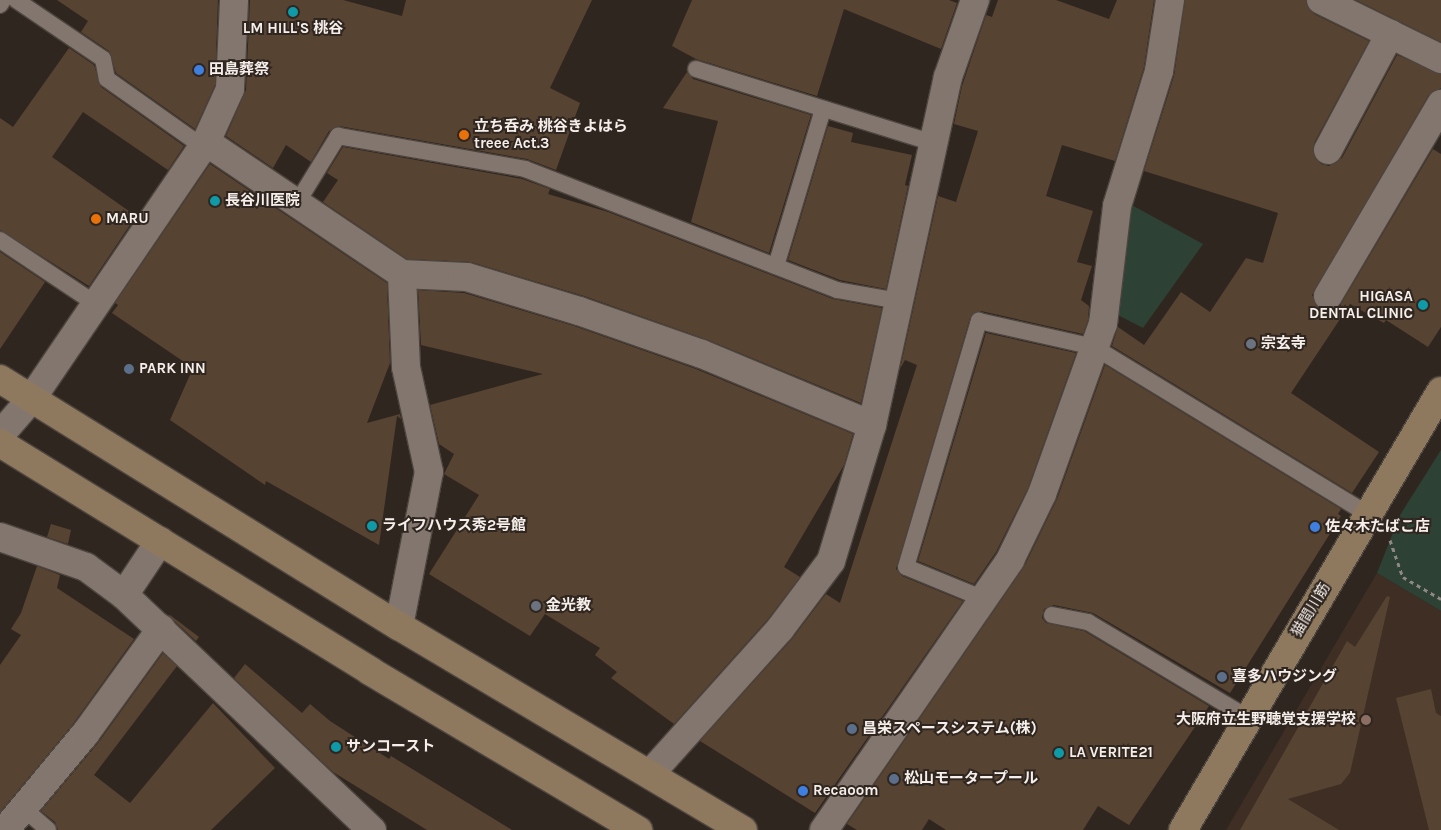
<!DOCTYPE html>
<html>
<head>
<meta charset="utf-8">
<style>
	body { margin:0 }
	#map { position:relative; width:1441px; height:830px; overflow:hidden; background:#302620; font-family:Karla,"Noto Sans JP",sans-serif }
	div>[style] { position:absolute }
	[style*='--x'] { left:calc(var(--x)*1px); top:calc(var(--y)*1px); width:calc(var(--w)*1px); rotate:calc(var(--a)*1deg) }
	.built>* { inset:0; background:#3e2e24 }
	.green>* { inset:0; background:#2d4134 }
	.building>* { inset:0; background:#574331 }
	.path>* { height:3px; margin-top:-1.5px; transform-origin:0; background:repeating-linear-gradient(90deg,#918883 0 4px,transparent 0 8px) }
	.roads { filter:drop-shadow(1px 0 #4d453f) drop-shadow(-1px 0 #4d453f) drop-shadow(0 1px #4d453f) drop-shadow(0 -1px #4d453f) }
	.lane>* { height:16px; margin:-8px; padding:0 8px; transform-origin:8px; border-radius:8px; background:#83766f }
	.street>* { height:28px; margin:-14px; padding:0 14px; transform-origin:14px; border-radius:14px; background:#83766f }
	.secondary>* { height:28px; margin:-14px; padding:0 14px; transform-origin:14px; border-radius:14px; background:#8e795e }
	.dots>* { width:14px; height:14px; translate:-50% -50%; box-sizing:border-box; border:2px solid #302620; border-radius:50% }
	span { translate:-50% -50%; white-space:nowrap; text-align:center; line-height:1.15; -webkit-text-stroke:4px #302620; paint-order:stroke }
	.poi-label { font-size:15px; color:#f5eeea; font-weight:700 }
	.left { translate:0 -50%; text-align:left }
	.right { translate:-100% -50%; text-align:right }
	.street-label { font-size:15px; color:#f5eeea }
</style>
</head>
<body>
<div id="map">
	<div class="built">
		<div style="clip-path:polygon(1377px 573px,1441px 611px,1441px 830px,1226px 830px)"></div>
	</div>
	<div class="green">
		<div style="clip-path:polygon(1128px 203px,1203px 244px,1143px 328px,1112px 312px)"></div>
		<div style="clip-path:polygon(1441px 450px,1441px 611px,1377px 573px,1400px 515px)"></div>
	</div>
	<div class="building">
		<div style="clip-path:polygon(57px 0,218px 0,215px 85px,195px 129px,116px 73px,109px 51px,81px 32px,88px 21px)"></div>
		<div style="clip-path:polygon(250px 0,343px 0,402px 16px,406px 0,592px 0,550px 88px,580px 103px,556px 170px,527px 159px,339px 126px,329px 131px,311px 162px,286px 145px,273px 168px,226px 136px,246px 90px)"></div>
		<div style="clip-path:polygon(692px 0,949px 0,957px 3px,941px 49px,844px 9px,817px 96px,696px 59px,672px 46px)"></div>
		<div style="clip-path:polygon(998px 0,1056px 0,1109px 19px,1117px 0,1154px 0,1144px 67px,1115px 161px,1062px 145px,1046px 196px,1093px 211px,1077px 262px,1092px 266px,1081px 300px,1089px 306px,1088px 320px,1083px 334px,981px 311px,970px 318px,896px 569px,902px 576px,963px 601px,815px 813px,700px 741px,792px 639px,826px 594px,840px 603px,917px 365px,905px 360px,900px 369px,938px 196px,956px 202px,978px 131px,954px 124px,962px 86px,986px 15px,992px 17px)"></div>
		<div style="clip-path:polygon(1185px 0,1306px 0,1314px 14px,1369px 41px,1314px 143px,1315px 158px,1321px 164px,1329px 166px,1342px 158px,1397px 55px,1441px 74px,1441px 88px,1428px 96px,1312px 295px,1321px 310px,1335px 310px,1341px 304px,1433px 149px,1441px 154px,1441px 327px,1428px 347px,1386px 320px,1384px 323px,1350px 304px,1291px 393px,1379px 452px,1352px 493px,1112px 346px,1118px 327px,1144px 345px,1181px 292px,1210px 312px,1246px 258px,1263px 263px,1278px 213px,1144px 171px,1174px 76px)"></div>
		<div style="clip-path:polygon(1356px 0,1441px 0,1441px 42px)"></div>
		<div style="clip-path:polygon(69px 48px,94px 65px,101px 87px,184px 146px,168px 170px,83px 112px,52px 157px,136px 216px,89px 286px,0 230px,0 118px,13px 127px)"></div>
		<div style="clip-path:polygon(687px 72px,693px 79px,811px 115px,769px 253px,691px 222px,718px 121px,663px 108px)"></div>
		<div style="clip-path:polygon(828px 126px,853px 133px,851px 142px,912px 155px,905px 185px,908px 186px,886px 289px,840px 280px,788px 260px)"></div>
		<div style="clip-path:polygon(343px 147px,522px 179px,550px 189px,548px 194px,608px 212px,833px 299px,882px 308px,861px 403px,708px 340px,584px 296px,471px 262px,407px 259px,323px 202px,338px 180px,327px 173px)"></div>
		<div style="clip-path:polygon(210px 164px,387px 283px,390px 363px,367px 423px,400px 414px,401px 419px,397px 416px,379px 545px,266px 481px,265px 485px,170px 420px,193px 368px,112px 313px,118px 305px,115px 303px)"></div>
		<div style="clip-path:polygon(0 252px,45px 282px,0 349px)"></div>
		<div style="clip-path:polygon(418px 290px,464px 293px,574px 326px,696px 369px,853px 434px,844px 465px,784px 567px,800px 577px,768px 619px,674px 724px,611px 678px,617px 672px,595px 655px,600px 648px,545px 614px,530px 636px,429px 574px,479px 495px,444px 474px,454px 454px,439px 444px,430px 405px,543px 374px,421px 345px)"></div>
		<div style="clip-path:polygon(986px 333px,1076px 353px,1028px 488px,996px 552px,974px 584px,918px 561px)"></div>
		<div style="clip-path:polygon(1105px 365px,1341px 509px,1338px 514px,1341px 516px,1230px 693px,1093px 613px,1054px 605px,1044px 609px,1042px 618px,1046px 623px,1084px 631px,1209px 706px,1129px 825px,1098px 806px,1083px 830px,946px 830px,929px 819px,922px 830px,857px 830px,847px 824px,1024px 567px,1057px 499px)"></div>
		<div style="clip-path:polygon(51px 524px,71px 530px,68px 544px,47px 537px)"></div>
		<div style="clip-path:polygon(37px 566px,60px 575px,57px 588px,134px 639px,73px 724px,0 812px,0 665px,21px 635px,11px 629px,21px 613px)"></div>
		<div style="clip-path:polygon(1387px 596px,1390px 597px,1350px 773px,1341px 784px,1288px 799px,1339px 830px,1240px 830px,1347px 641px,1355px 647px)"></div>
		<div style="clip-path:polygon(170px 615px,199px 637px,196px 641px,169px 616px)"></div>
		<div style="clip-path:polygon(163px 653px,177px 666px,94px 775px,130px 803px,213px 703px,275px 768px,211px 830px,58px 830px,55px 822px,41px 811px,98px 743px)"></div>
		<div style="clip-path:polygon(245px 664px,302px 713px,310px 704px,330px 721px,389px 759px,391px 756px,512px 830px,427px 830px,333px 772px,234px 678px)"></div>
		<div style="clip-path:polygon(1431px 689px,1436px 713px,1441px 716px,1441px 830px,1429px 830px,1396px 698px)"></div>
	</div>
	<div class="path">
		<div style="--x:1390;--y:540;--w:39;--a:71"></div>
		<div style="--x:1403;--y:577;--w:44;--a:30.1"></div>
	</div>
	<div class="roads">
		<div class="lane">
			<div style="--x:16;--y:0;--w:105;--a:34.1"></div>
			<div style="--x:103;--y:59;--w:20;--a:79"></div>
			<div style="--x:107;--y:79;--w:118;--a:35.3"></div>
			<div style="--x:0;--y:5;--w:6;--a:-59"></div>
			<div style="--x:696;--y:69;--w:248;--a:17.3"></div>
			<div style="--x:297;--y:203;--w:79;--a:-58.5"></div>
			<div style="--x:338;--y:136;--w:190;--a:10"></div>
			<div style="--x:525;--y:169;--w:335;--a:21.2"></div>
			<div style="--x:837;--y:290;--w:62;--a:10.2"></div>
			<div style="--x:0;--y:240;--w:115;--a:33.7"></div>
			<div style="--x:776;--y:266;--w:164;--a:-73.3"></div>
			<div style="--x:984;--y:599;--w:84;--a:-157.7"></div>
			<div style="--x:906;--y:567;--w:257;--a:-73.5"></div>
			<div style="--x:979;--y:321;--w:118;--a:12.7"></div>
			<div style="--x:1094;--y:347;--w:321;--a:31.4"></div>
			<div style="--x:1052;--y:615;--w:37;--a:11"></div>
			<div style="--x:1088;--y:622;--w:185;--a:30.9"></div>
			<div style="--x:23;--y:808;--w:33;--a:41"></div>
		</div>
		<div class="street">
			<div style="--x:1321;--y:0;--w:134;--a:26.2"></div>
			<div style="--x:206;--y:142;--w:236;--a:34"></div>
			<div style="--x:402;--y:274;--w:65;--a:2.6"></div>
			<div style="--x:467;--y:277;--w:117;--a:16.9"></div>
			<div style="--x:579;--y:311;--w:130;--a:19.3"></div>
			<div style="--x:702;--y:354;--w:184;--a:22.7"></div>
			<div style="--x:1328;--y:150;--w:132;--a:-61.9"></div>
			<div style="--x:1328;--y:296;--w:223;--a:-59.5"></div>
			<div style="--x:0;--y:435;--w:49;--a:-49.1"></div>
			<div style="--x:32;--y:398;--w:310;--a:-55.8"></div>
			<div style="--x:206;--y:142;--w:58;--a:-65.6"></div>
			<div style="--x:230;--y:89;--w:89;--a:-87.4"></div>
			<div style="--x:0;--y:537;--w:91;--a:19.2"></div>
			<div style="--x:86;--y:567;--w:47;--a:36.4"></div>
			<div style="--x:124;--y:595;--w:342;--a:43.5"></div>
			<div style="--x:124;--y:595;--w:65;--a:-56.3"></div>
			<div style="--x:399;--y:626;--w:157;--a:-79"></div>
			<div style="--x:429;--y:472;--w:107;--a:-102.4"></div>
			<div style="--x:406;--y:367;--w:93;--a:-92.5"></div>
			<div style="--x:650;--y:774;--w:195;--a:-48.1"></div>
			<div style="--x:780;--y:629;--w:85;--a:-53.1"></div>
			<div style="--x:831;--y:561;--w:142;--a:-73.2"></div>
			<div style="--x:872;--y:425;--w:356;--a:-77.7"></div>
			<div style="--x:948;--y:77;--w:82;--a:-70.7"></div>
			<div style="--x:5;--y:830;--w:125;--a:-50.2"></div>
			<div style="--x:85;--y:734;--w:130;--a:-54.1"></div>
			<div style="--x:824;--y:830;--w:328;--a:-55.4"></div>
			<div style="--x:1010;--y:560;--w:73;--a:-64.1"></div>
			<div style="--x:1042;--y:494;--w:181;--a:-70.3"></div>
			<div style="--x:1103;--y:324;--w:119;--a:-83.2"></div>
			<div style="--x:1117;--y:206;--w:141;--a:-72.7"></div>
			<div style="--x:1159;--y:71;--w:72;--a:-81.2"></div>
		</div>
		<div class="secondary">
			<div style="--x:0;--y:379;--w:469;--a:31.8"></div>
			<div style="--x:399;--y:626;--w:400;--a:30.7"></div>
			<div style="--x:0;--y:443;--w:435;--a:31.6"></div>
			<div style="--x:370;--y:671;--w:312;--a:30.7"></div>
			<div style="--x:1183;--y:830;--w:509;--a:-59.56"></div>
		</div>
	</div>
	<div class="dots">
		<div style="left:293px;top:12px;background:#0f9aa8"></div>
		<div style="left:199px;top:70px;background:#3f7fe0"></div>
		<div style="left:464px;top:135px;background:#e8710a"></div>
		<div style="left:215px;top:201px;background:#0f9aa8"></div>
		<div style="left:96px;top:219px;background:#e8710a"></div>
		<div style="left:1423px;top:305px;background:#0f9aa8"></div>
		<div style="left:1251px;top:344px;background:#6b7280"></div>
		<div style="left:129px;top:369px;background:#5c6f8a"></div>
		<div style="left:372px;top:526px;background:#0f9aa8"></div>
		<div style="left:1315px;top:527px;background:#3f7fe0"></div>
		<div style="left:536px;top:606px;background:#6b7280"></div>
		<div style="left:1222px;top:677px;background:#5c6f8a"></div>
		<div style="left:1366px;top:720px;background:#8d6e63"></div>
		<div style="left:852px;top:729px;background:#5c6f8a"></div>
		<div style="left:336px;top:747px;background:#0f9aa8"></div>
		<div style="left:1059px;top:753px;background:#0f9aa8"></div>
		<div style="left:894px;top:779px;background:#5c6f8a"></div>
		<div style="left:803px;top:791px;background:#3f7fe0"></div>
	</div>
	<div class="poi-label">
		<span style="left:293px;top:29px">LM HILL'S 桃谷</span>
		<span class="left" style="left:209px;top:70px">田島葬祭</span>
		<span class="left" style="left:474px;top:135px">立ち呑み 桃谷きよはら<br>treee Act.3</span>
		<span class="left" style="left:225px;top:201px">長谷川医院</span>
		<span class="left" style="left:106px;top:219px">MARU</span>
		<span class="right" style="left:1413px;top:305px">HIGASA<br>DENTAL CLINIC</span>
		<span class="left" style="left:1261px;top:344px">宗玄寺</span>
		<span class="left" style="left:139px;top:369px">PARK INN</span>
		<span class="left" style="left:382px;top:526px">ライフハウス秀2号館</span>
		<span class="left" style="left:1325px;top:527px">佐々木たばこ店</span>
		<span class="left" style="left:546px;top:606px">金光教</span>
		<span class="left" style="left:1232px;top:677px">喜多ハウジング</span>
		<span class="right" style="left:1356px;top:720px">大阪府立生野聴覚支援学校</span>
		<span class="left" style="left:862px;top:729px">昌栄スペースシステム(株)</span>
		<span class="left" style="left:346px;top:747px">サンコースト</span>
		<span class="left" style="left:1069px;top:753px">LA VERITE21</span>
		<span class="left" style="left:904px;top:779px">松山モータープール</span>
		<span class="left" style="left:813px;top:791px">Recaoom</span>
	</div>
	<div class="street-label">
		<span style="left:1311px;top:610px;rotate:-59deg">猫間川筋</span>
	</div>
</div>
</body>
</html>
